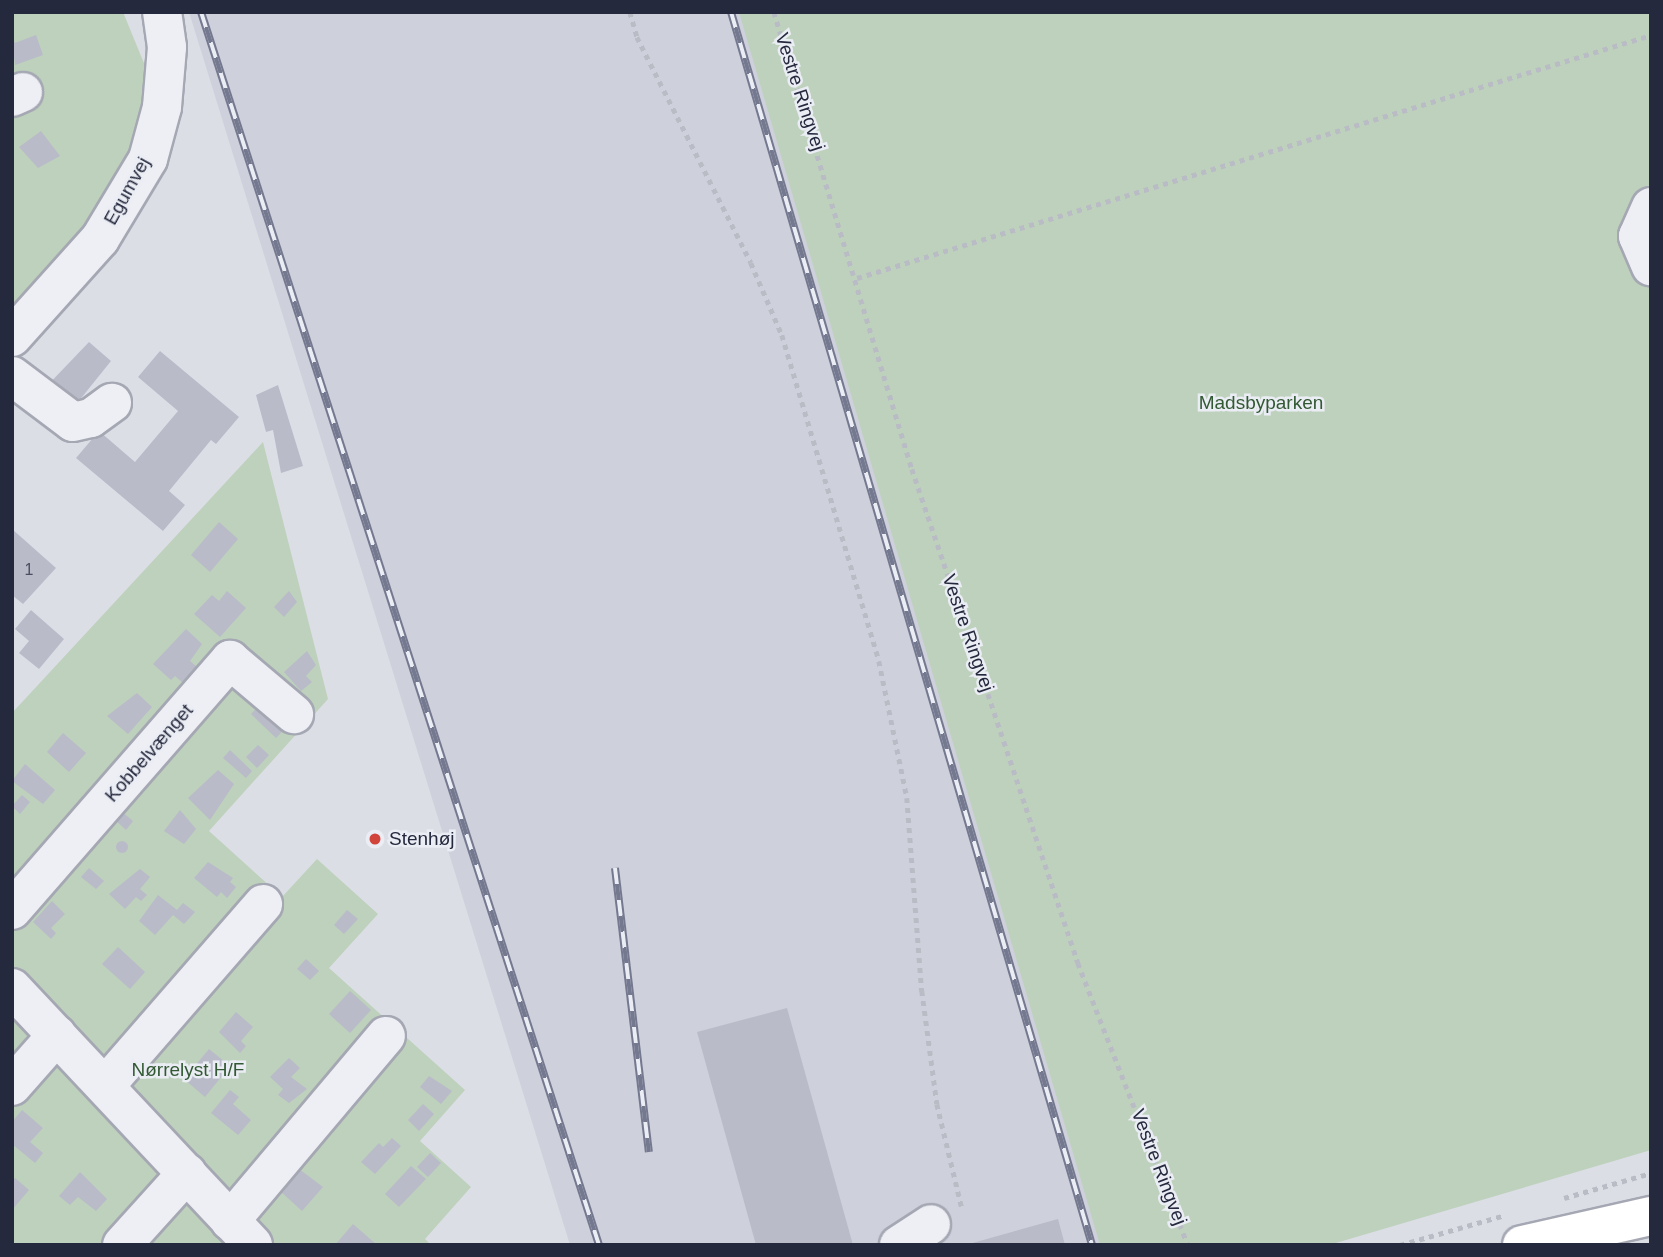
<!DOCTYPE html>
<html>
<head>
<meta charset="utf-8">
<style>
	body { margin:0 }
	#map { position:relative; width:1663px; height:1257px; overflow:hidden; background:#dcdee6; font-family:Helvetica,sans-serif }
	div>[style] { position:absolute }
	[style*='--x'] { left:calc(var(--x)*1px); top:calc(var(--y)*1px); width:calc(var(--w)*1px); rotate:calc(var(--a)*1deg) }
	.built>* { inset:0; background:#ced0db }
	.green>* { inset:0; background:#bdd1bc }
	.building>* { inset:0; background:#b9bbc9 }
	.round { border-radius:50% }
	.path>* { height:4.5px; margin-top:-2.25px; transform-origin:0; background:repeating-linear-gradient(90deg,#babcc5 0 5px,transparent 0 10px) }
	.roads { filter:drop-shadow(2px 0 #a5a8b3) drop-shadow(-2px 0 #a5a8b3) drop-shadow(0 2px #a5a8b3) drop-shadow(0 -2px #a5a8b3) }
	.minor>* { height:38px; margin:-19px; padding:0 19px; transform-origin:19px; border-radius:19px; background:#eeeff5 }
	.major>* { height:38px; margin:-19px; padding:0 19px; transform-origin:19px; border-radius:19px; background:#fff }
	.rail>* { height:8px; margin-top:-4px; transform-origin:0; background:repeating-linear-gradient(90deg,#ebedf4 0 16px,#757990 0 32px); box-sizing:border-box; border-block:2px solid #757990 }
	.dots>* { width:19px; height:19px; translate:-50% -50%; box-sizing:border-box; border:4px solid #ebedf4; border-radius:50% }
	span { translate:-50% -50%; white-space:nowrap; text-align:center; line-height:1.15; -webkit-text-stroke:5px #ebedf4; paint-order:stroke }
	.number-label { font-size:16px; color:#4a4e60 }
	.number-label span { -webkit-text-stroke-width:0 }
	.street-label { font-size:19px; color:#25293d }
	.park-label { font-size:19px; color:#325933 }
	.poi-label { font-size:19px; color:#25293d }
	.left { translate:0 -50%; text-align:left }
	.frame { position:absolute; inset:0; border:14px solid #25293d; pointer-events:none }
</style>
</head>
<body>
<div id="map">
	<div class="built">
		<div style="clip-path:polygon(189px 12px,745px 12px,1113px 1245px,570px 1245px)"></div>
	</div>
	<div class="green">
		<div style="clip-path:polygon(12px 12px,123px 12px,150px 78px,142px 117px,122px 174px,79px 238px,12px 315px)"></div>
		<div style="clip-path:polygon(739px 12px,1651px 12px,1651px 1150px,1329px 1245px,1100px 1245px)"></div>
		<div style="clip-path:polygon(263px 442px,328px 699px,209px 831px,282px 897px,317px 859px,378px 914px,329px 968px,465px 1090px,420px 1141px,471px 1187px,425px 1239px,431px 1245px,12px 1245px,12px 713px)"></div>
	</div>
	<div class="building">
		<div style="clip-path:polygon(36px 35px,43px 55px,15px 65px,12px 38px,15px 43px)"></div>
		<div style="clip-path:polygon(41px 131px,60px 156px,38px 168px,19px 147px)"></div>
		<div style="clip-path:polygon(89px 342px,111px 361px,70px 412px,44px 389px)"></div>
		<div style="clip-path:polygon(160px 351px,239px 417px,216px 444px,211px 440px,169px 491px,185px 505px,163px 531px,76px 458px,99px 431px,135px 462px,178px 411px,138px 377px)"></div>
		<div style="clip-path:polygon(278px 385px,303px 466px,281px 473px,273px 430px,266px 432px,256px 395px)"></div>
		<div style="clip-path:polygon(219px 522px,238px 539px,210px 572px,191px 555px)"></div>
		<div style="clip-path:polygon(12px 529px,56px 568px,23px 604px,12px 595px)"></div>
		<div style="clip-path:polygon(227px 591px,246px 608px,220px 637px,194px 614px,212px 595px,219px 601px)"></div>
		<div style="clip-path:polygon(289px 591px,297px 602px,284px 617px,274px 607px)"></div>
		<div style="clip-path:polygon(31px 610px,64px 639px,39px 669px,19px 653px,29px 641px,15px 629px)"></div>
		<div style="clip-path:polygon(186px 629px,202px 644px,190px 661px,197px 667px,183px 683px,175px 676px,171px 680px,153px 664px)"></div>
		<div style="clip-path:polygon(307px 651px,316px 665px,306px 676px,312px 682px,301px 691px,284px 672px)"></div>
		<div style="clip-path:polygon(137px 693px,152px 707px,128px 734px,107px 716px)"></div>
		<div style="clip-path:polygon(265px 699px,290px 723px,276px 738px,251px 714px)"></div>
		<div style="clip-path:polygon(63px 733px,86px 753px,69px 772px,47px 752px)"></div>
		<div style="clip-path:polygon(258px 745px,269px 755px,257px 768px,246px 757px)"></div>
		<div style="clip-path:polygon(230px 750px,252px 771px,246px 778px,223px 758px)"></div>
		<div style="clip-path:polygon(25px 764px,55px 790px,43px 804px,12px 781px)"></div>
		<div style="clip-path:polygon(218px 770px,234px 784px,210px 820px,188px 798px)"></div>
		<div style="clip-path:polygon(22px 795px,30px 802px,20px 814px,12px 806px)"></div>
		<div style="clip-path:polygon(180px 810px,196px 829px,184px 844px,164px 831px)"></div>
		<div style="clip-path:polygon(121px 811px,133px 821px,126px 830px,114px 819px)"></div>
		<div class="round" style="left:116px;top:841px;width:12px;height:12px"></div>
		<div style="clip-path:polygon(208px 862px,233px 878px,230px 882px,236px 887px,227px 898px,221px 892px,217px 897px,194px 878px)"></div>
		<div style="clip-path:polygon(89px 868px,104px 881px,96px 889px,81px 877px)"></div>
		<div style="clip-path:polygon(140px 869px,150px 877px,140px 889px,147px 895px,141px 901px,136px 897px,125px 909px,109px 894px)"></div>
		<div style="clip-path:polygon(158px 895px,177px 910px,183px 903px,195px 912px,184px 924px,173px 915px,155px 935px,139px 921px)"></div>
		<div style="clip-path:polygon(52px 901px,65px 914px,51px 928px,56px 933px,51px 939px,33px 922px)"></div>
		<div style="clip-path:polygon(347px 910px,358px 919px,344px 934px,334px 925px)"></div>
		<div style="clip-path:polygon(118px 947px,145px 972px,130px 989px,102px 964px)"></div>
		<div style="clip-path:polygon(306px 959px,319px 971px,310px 980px,297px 969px)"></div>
		<div style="clip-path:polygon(350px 991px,371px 1010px,350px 1033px,329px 1014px)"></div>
		<div style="clip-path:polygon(787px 1008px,853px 1245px,756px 1245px,697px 1032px)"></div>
		<div style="clip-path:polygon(236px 1012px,253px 1027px,241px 1041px,246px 1046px,240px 1053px,219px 1032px)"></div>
		<div style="clip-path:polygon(209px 1049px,230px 1066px,205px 1097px,184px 1079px)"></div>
		<div style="clip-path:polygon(289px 1058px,300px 1068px,291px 1077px,307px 1089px,289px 1103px,278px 1095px,283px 1089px,270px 1077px)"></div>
		<div style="clip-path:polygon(429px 1076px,452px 1091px,441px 1104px,420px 1087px)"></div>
		<div style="clip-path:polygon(230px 1090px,239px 1097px,233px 1104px,251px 1120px,238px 1135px,211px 1113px)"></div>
		<div style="clip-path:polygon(423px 1104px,434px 1114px,419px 1131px,408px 1120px)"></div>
		<div style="clip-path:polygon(22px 1110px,43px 1128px,30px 1142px,43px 1153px,35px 1163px,12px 1144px,12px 1122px)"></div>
		<div style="clip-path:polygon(392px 1138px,401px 1146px,375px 1174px,361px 1162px,379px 1143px,383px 1147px)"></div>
		<div style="clip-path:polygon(430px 1153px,441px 1163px,428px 1177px,417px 1167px)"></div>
		<div style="clip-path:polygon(411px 1166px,426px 1179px,399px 1207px,385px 1194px)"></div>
		<div style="clip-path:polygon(299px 1169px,323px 1187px,302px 1211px,279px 1190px)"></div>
		<div style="clip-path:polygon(80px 1172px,107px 1199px,96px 1211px,78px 1197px,70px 1205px,59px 1196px)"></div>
		<div style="clip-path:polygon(15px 1178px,29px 1190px,12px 1210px,12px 1181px)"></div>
		<div style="clip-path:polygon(1058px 1219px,1065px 1245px,969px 1245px,969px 1244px)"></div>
		<div style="clip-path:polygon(353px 1224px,377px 1245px,335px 1245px)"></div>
	</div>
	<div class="path">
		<div style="--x:630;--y:12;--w:26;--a:74"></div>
		<div style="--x:637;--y:37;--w:253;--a:63.2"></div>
		<div style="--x:751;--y:263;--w:78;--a:66.7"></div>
		<div style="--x:782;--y:335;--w:340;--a:73.4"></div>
		<div style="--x:879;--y:661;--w:140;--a:78.4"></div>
		<div style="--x:907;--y:798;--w:194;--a:85.6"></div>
		<div style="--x:922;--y:991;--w:114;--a:82.4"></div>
		<div style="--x:937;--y:1104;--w:107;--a:76.5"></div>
		<div style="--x:774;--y:12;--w:477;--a:73.2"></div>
		<div style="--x:912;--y:469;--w:177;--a:71.3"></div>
		<div style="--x:969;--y:637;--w:344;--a:71.5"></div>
		<div style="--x:1078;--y:963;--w:303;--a:68.7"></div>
		<div style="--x:857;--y:278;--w:830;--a:-17.02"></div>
		<div style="--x:1564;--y:1198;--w:91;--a:-16"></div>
		<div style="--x:1400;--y:1245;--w:109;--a:-15.9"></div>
	</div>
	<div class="roads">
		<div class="minor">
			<div style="--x:12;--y:97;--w:12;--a:-24"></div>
			<div style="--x:1651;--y:207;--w:32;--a:114"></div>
			<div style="--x:1638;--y:236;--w:33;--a:67"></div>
			<div style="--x:12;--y:337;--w:132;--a:-48.1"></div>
			<div style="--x:100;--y:239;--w:93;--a:-59"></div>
			<div style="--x:148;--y:159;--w:54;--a:-74.9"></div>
			<div style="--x:162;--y:107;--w:60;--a:-85.2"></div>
			<div style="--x:167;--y:47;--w:35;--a:-98"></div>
			<div style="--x:12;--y:376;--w:76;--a:37"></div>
			<div style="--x:73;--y:422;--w:18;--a:-13"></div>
			<div style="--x:91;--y:418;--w:26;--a:-36"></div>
			<div style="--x:12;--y:910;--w:332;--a:-48.9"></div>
			<div style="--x:230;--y:660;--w:84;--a:40.2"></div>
			<div style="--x:12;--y:988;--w:352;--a:46.8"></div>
			<div style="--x:12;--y:1086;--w:68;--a:-48.6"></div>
			<div style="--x:105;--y:1086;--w:241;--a:-49"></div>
			<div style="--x:230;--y:1221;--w:242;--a:-49.9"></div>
			<div style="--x:122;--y:1245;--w:97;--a:-47.9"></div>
			<div style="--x:899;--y:1245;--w:38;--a:-33"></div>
		</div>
		<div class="major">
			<div style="--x:1522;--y:1245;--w:132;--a:-12.7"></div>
		</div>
	</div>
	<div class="rail">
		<div style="--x:201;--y:12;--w:1296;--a:72.11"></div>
		<div style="--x:731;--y:12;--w:1285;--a:73.68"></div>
		<div style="--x:615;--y:868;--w:286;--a:83.2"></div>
	</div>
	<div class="dots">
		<div style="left:375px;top:839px;background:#d1443b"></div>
	</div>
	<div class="number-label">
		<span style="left:29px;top:570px">1</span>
	</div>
	<div class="street-label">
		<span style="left:800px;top:92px;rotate:72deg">Vestre Ringvej</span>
		<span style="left:127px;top:191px;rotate:-61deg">Egumvej</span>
		<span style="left:968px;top:633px;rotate:71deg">Vestre Ringvej</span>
		<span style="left:149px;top:753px;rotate:-49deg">Kobbelvænget</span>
		<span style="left:1159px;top:1167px;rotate:69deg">Vestre Ringvej</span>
	</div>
	<div class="park-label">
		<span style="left:1261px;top:403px">Madsbyparken</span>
		<span style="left:188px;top:1070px">Nørrelyst H/F</span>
	</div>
	<div class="poi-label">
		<span class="left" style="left:389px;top:839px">Stenhøj</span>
	</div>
	<div class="frame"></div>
</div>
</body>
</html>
